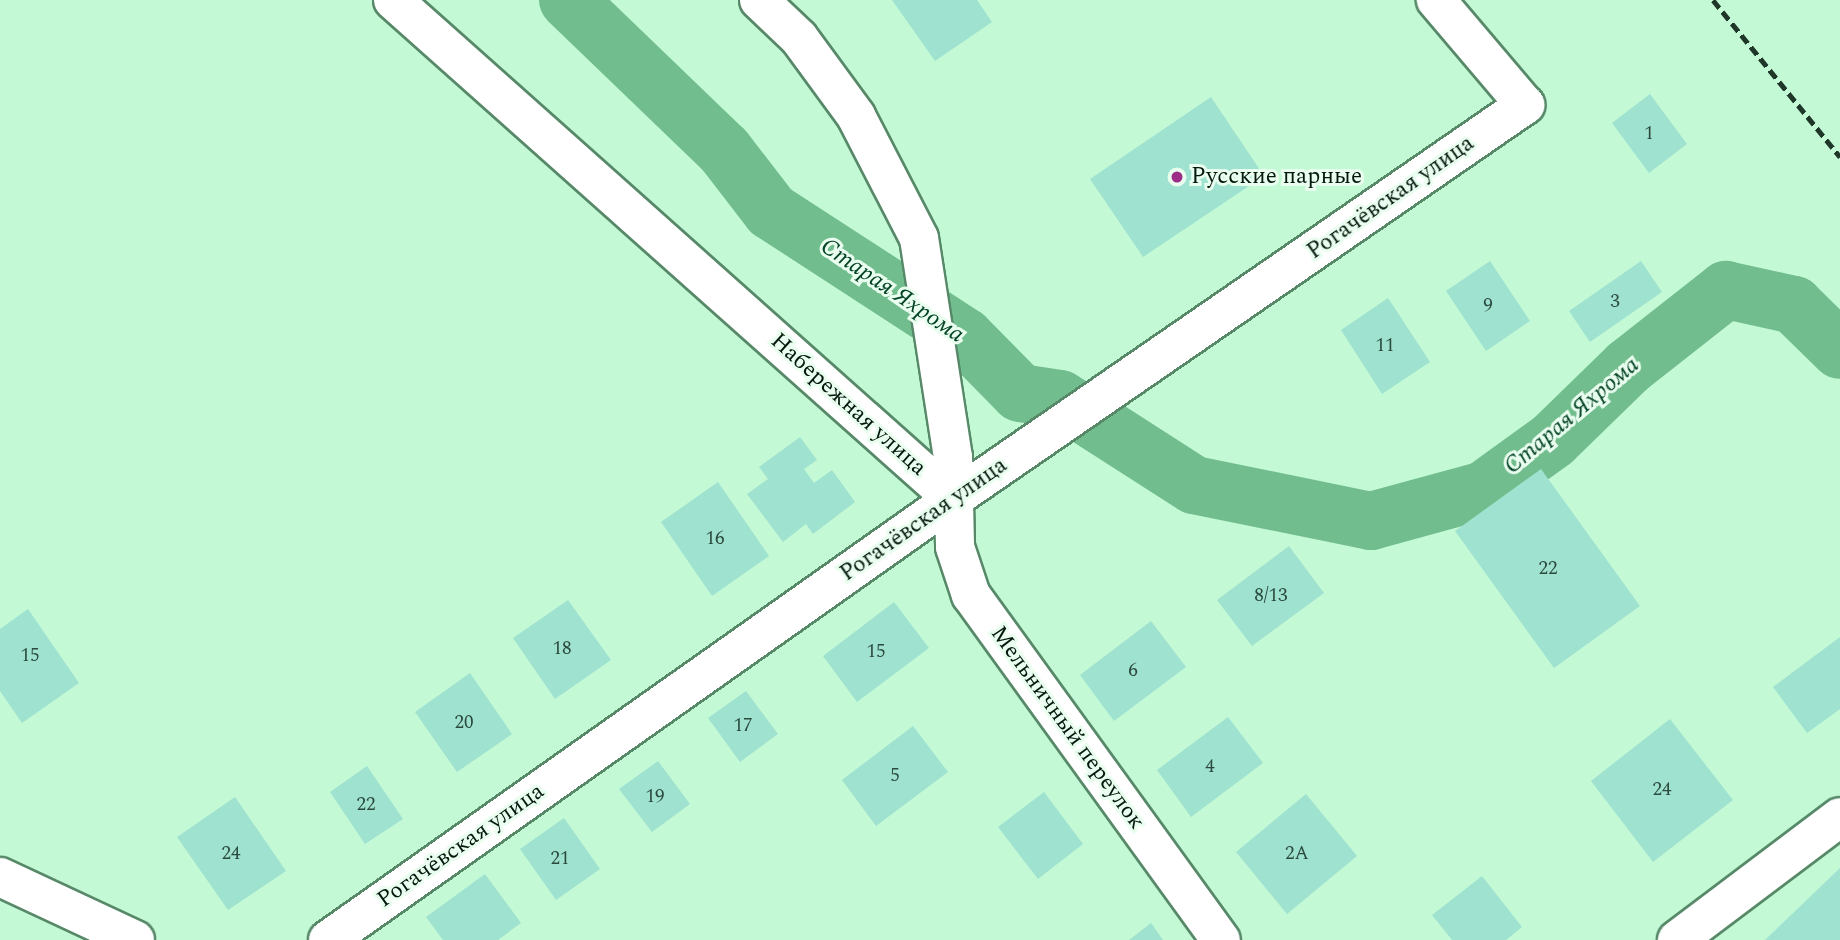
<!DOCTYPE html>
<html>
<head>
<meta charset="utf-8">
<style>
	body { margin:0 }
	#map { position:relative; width:1840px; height:940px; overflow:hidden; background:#c4f9d6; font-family:Spectral,serif }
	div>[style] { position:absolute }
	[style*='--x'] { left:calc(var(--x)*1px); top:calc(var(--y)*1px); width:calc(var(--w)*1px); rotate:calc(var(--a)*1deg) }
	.river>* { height:58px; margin:-29px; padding:0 29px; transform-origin:29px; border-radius:29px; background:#71bd8e }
	.building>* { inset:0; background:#9fe2d0 }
	.roads { filter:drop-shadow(2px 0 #578969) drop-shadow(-2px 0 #578969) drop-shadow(0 2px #578969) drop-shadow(0 -2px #578969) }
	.minor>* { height:38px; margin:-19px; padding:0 19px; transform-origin:19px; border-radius:19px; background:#fff }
	.rail>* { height:5px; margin-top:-2.5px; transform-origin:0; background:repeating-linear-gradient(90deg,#1f3729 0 10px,transparent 0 15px) }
	.dots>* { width:19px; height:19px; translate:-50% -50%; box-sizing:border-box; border:4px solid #e9feef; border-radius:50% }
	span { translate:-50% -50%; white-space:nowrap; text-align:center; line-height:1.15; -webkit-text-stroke:6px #e9feef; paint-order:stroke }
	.number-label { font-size:19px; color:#2b4a3d }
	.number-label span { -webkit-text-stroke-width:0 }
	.poi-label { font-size:23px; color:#04170c }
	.left { translate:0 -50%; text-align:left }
	.street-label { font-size:23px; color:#04170c }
	.water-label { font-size:24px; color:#044325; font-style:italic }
</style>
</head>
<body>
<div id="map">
	<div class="river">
		<div style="--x:568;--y:0;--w:216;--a:43.9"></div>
		<div style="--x:724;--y:150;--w:77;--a:52.4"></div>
		<div style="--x:771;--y:211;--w:231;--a:33"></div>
		<div style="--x:965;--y:337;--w:78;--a:45.5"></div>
		<div style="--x:1020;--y:393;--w:40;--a:8.5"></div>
		<div style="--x:1060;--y:399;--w:159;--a:32.7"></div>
		<div style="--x:1194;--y:485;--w:181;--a:11.5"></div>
		<div style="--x:1371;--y:521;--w:117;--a:-15.3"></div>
		<div style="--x:1484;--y:490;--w:85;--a:-35.9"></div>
		<div style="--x:1553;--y:440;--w:105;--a:-44.2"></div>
		<div style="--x:1628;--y:367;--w:125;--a:-38.2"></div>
		<div style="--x:1726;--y:290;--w:70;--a:12.4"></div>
		<div style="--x:1794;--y:305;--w:64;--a:44.4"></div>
	</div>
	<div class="building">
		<div style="clip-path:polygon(892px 0,977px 0,992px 22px,935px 61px)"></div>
		<div style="clip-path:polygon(1650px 94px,1687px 144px,1649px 173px,1612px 123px)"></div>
		<div style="clip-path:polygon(1211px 97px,1264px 176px,1143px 257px,1090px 179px)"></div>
		<div style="clip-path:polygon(1490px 261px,1530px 321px,1486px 351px,1446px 291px)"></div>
		<div style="clip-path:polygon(1641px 261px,1662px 292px,1590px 342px,1569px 311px)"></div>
		<div style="clip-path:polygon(1388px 298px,1430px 362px,1382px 394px,1341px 330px)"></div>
		<div style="clip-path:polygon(800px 437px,817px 460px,804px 469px,814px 483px,832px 470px,855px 502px,813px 534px,806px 524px,783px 542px,747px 494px,768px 479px,759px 467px)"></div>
		<div style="clip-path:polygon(1541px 469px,1640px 606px,1554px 668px,1455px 531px)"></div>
		<div style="clip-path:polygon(718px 482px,769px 556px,712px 596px,661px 522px)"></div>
		<div style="clip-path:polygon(1289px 546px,1324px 593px,1252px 646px,1217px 600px)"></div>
		<div style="clip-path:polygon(568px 600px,611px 660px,555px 699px,513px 638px)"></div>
		<div style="clip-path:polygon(894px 602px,929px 648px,857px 702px,823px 656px)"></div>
		<div style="clip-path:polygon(28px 609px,79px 683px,22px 723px,0 691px,0 629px)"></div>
		<div style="clip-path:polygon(1151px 621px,1186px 667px,1114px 721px,1080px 675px)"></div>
		<div style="clip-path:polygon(1840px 637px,1840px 709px,1807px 733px,1773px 687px)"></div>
		<div style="clip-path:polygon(470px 673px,512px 734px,457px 772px,415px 712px)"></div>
		<div style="clip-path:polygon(746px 691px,778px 734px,740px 762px,708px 718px)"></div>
		<div style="clip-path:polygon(1228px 717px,1263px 763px,1191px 817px,1157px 770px)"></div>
		<div style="clip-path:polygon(1670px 719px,1733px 800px,1653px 862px,1591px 781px)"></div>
		<div style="clip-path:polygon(913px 726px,948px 772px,876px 826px,842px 780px)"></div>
		<div style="clip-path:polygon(658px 761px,690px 804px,652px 832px,619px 789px)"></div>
		<div style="clip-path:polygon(367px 766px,403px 819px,365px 844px,330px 792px)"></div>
		<div style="clip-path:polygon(1044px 792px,1083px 844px,1038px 879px,998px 827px)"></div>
		<div style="clip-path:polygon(1306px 794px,1357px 856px,1287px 914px,1236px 852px)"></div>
		<div style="clip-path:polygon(235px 797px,286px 871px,228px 910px,177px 837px)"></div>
		<div style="clip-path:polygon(564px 818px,600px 869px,556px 900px,520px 849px)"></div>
		<div style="clip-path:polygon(1840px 868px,1840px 940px,1765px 940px)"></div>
		<div style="clip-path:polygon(485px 874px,521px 923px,498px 940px,443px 940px,426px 917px)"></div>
		<div style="clip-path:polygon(1482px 876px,1522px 927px,1506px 940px,1452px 940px,1432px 915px)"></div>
		<div style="clip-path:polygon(1151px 923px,1163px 940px,1129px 940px)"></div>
	</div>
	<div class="roads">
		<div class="minor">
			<div style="--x:393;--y:0;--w:750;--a:41.7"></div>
			<div style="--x:759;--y:0;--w:55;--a:43.5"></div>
			<div style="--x:799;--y:38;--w:97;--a:53.8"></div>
			<div style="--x:856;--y:116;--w:137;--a:62.7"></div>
			<div style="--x:919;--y:238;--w:222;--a:81.2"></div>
			<div style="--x:953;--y:457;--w:90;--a:88.7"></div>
			<div style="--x:955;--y:547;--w:51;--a:71.6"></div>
			<div style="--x:971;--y:595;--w:426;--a:54.1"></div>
			<div style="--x:0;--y:877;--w:149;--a:25"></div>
			<div style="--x:328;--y:940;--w:765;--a:-35.21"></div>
			<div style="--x:953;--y:499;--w:695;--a:-34.56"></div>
			<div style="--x:1525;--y:105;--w:138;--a:-130.3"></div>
			<div style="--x:1677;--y:940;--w:204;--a:-37"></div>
		</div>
	</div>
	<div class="rail">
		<div style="--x:1713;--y:0;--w:202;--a:51"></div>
	</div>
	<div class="dots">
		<div style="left:1177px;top:177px;background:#9d2c89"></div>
	</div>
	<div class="number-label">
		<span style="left:1649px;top:134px">1</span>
		<span style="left:1615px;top:302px">3</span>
		<span style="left:1488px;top:306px">9</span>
		<span style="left:1385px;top:346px">11</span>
		<span style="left:715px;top:539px">16</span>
		<span style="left:1548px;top:569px">22</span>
		<span style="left:1271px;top:596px">8/13</span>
		<span style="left:562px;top:649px">18</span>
		<span style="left:876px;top:652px">15</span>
		<span style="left:30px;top:656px">15</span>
		<span style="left:1133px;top:671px">6</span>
		<span style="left:464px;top:723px">20</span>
		<span style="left:743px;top:726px">17</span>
		<span style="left:1210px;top:767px">4</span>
		<span style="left:895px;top:776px">5</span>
		<span style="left:1662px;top:790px">24</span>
		<span style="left:655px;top:797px">19</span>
		<span style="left:366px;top:805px">22</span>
		<span style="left:231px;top:854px">24</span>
		<span style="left:1297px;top:854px">2А</span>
		<span style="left:560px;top:859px">21</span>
	</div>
	<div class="poi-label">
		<span class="left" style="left:1191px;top:177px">Русские парные</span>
	</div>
	<div class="street-label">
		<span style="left:1391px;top:198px;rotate:-35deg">Рогачёвская улица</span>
		<span style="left:848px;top:405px;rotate:42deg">Набережная улица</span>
		<span style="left:924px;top:520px;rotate:-35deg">Рогачёвская улица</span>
		<span style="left:1067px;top:728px;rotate:54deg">Мельничный переулок</span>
		<span style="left:461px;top:846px;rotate:-35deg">Рогачёвская улица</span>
	</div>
	<div class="water-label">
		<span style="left:892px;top:291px;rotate:34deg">Старая Яхрома</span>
		<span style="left:1572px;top:416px;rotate:-40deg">Старая Яхрома</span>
	</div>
</div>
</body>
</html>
